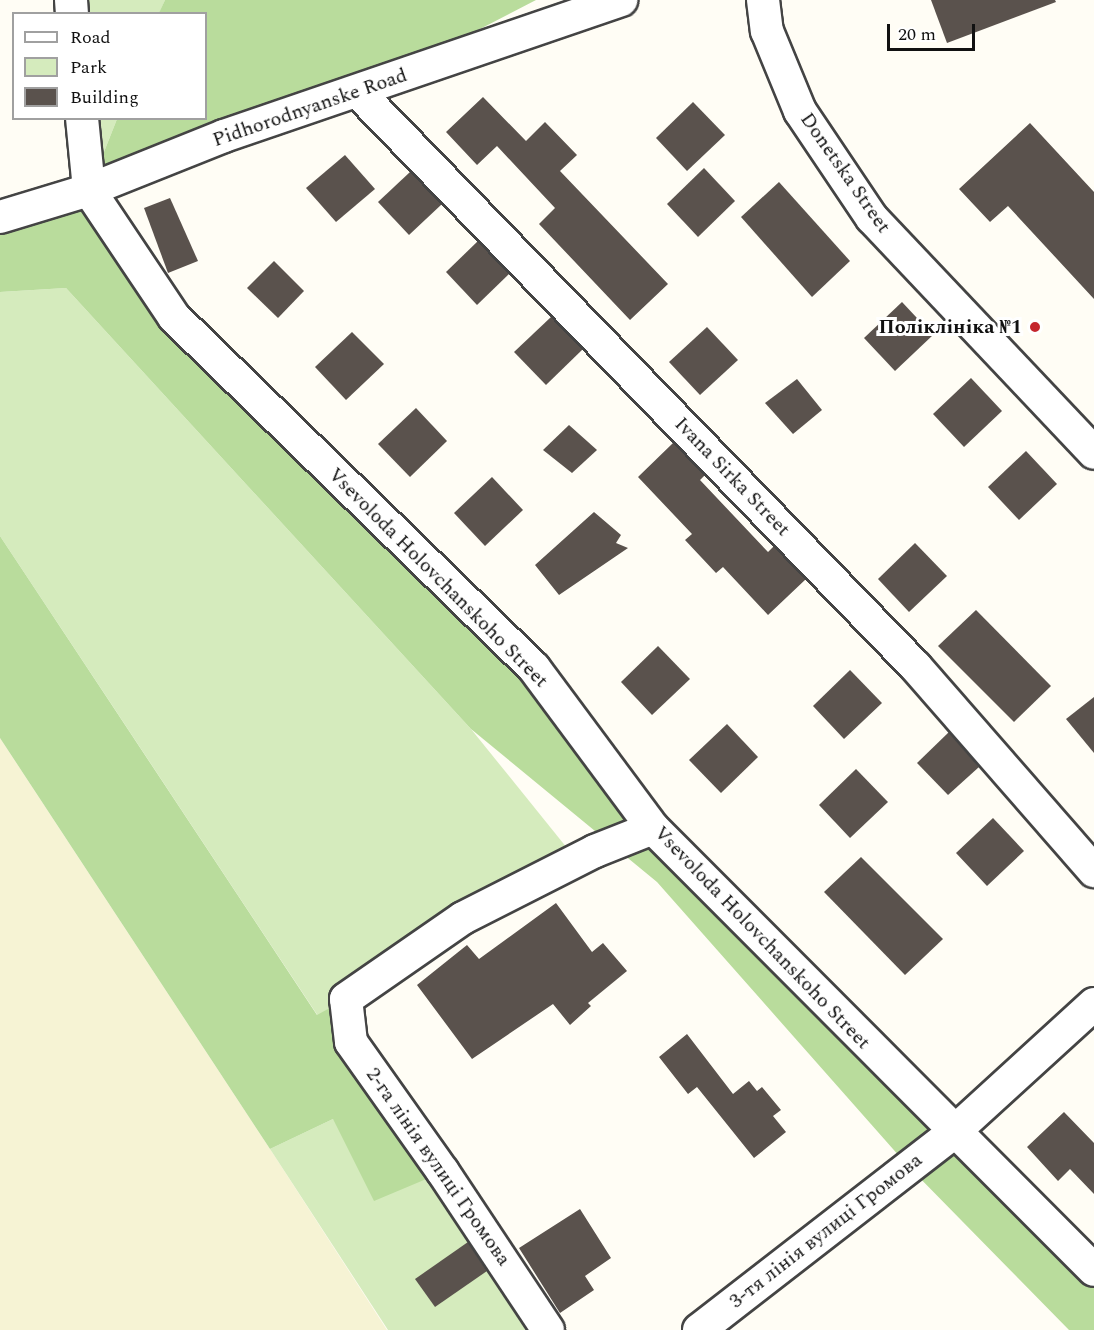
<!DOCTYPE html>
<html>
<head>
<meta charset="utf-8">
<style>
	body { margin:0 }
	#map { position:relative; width:1094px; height:1330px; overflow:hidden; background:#fffdf5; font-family:Spectral,serif }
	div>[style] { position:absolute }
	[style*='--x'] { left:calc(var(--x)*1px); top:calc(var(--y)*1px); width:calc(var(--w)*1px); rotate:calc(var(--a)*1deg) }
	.farmland>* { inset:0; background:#f6f3d4 }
	.green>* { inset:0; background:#d5ebbd }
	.forest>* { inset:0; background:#b9dc9c }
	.building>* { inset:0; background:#5a524d }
	.roads { filter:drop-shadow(2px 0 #444) drop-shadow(-2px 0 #444) drop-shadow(0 2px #444) drop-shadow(0 -2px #444) }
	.minor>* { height:32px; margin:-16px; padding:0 16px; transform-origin:16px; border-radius:16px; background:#fff }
	.dots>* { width:16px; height:16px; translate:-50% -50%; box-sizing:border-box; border:3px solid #fff; border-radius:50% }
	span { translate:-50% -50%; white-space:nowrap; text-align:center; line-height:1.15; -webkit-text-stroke:6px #fff; paint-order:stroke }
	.street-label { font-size:20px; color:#111 }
	.poi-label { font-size:20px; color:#111; font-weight:700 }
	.right { translate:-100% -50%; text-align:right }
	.legend { position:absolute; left:12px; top:12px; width:195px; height:108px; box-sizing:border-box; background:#fff; border:2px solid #a0a0a0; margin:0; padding:8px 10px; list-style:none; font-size:18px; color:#111 }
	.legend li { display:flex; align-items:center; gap:12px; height:30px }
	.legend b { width:30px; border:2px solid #a0a0a0 }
	.scale { position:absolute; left:887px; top:24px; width:88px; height:27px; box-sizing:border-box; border:3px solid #111; border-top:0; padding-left:8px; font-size:18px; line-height:21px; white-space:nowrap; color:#111; -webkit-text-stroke:4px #fff; paint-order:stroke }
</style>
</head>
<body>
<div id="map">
	<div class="farmland">
		<div style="clip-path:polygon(0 738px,270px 1149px,387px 1330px,0 1330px)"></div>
	</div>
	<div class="green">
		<div style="clip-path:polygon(71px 0,165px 0,159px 14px,72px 13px)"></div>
		<div style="clip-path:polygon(82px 119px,117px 119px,89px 190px)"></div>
		<div style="clip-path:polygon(66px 288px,471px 729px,567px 848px,318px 1016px,0 536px,0 292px)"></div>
		<div style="clip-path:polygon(333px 1119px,443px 1172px,540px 1330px,388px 1330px,270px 1149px)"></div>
	</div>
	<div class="forest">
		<div style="clip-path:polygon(165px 0,536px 0,358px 92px,89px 190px,174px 317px,534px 668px,653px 828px,1094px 1270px,1094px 1330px,1069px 1330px,908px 1166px,657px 882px,471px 729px,66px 288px,0 292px,0 217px,89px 190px,117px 119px,206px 118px,206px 14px,159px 13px)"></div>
		<div style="clip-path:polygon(0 536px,317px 1015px,346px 999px,351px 1042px,443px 1172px,374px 1201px,333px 1119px,270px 1149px,0 738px)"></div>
	</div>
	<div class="building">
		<div style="clip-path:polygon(931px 0,1055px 0,1056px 2px,947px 43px)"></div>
		<div style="clip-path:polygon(483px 97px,526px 141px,545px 122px,577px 155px,560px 171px,668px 284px,630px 320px,539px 224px,555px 208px,497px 146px,477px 165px,446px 132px)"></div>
		<div style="clip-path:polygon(693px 102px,725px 135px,687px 171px,656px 138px)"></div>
		<div style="clip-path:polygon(1030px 123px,1094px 192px,1094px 299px,1008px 206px,990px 222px,959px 189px)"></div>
		<div style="clip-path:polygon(345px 155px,375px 189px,336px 222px,306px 188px)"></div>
		<div style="clip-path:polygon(704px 168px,735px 201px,698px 237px,667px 204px)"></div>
		<div style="clip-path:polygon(410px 172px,442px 204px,409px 235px,378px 202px)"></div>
		<div style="clip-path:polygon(779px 182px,850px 261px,812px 297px,741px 217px)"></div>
		<div style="clip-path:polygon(170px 198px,198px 261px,168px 273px,144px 208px)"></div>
		<div style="clip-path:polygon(478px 241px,509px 274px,477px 305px,446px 272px)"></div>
		<div style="clip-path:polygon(274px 261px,304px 291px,278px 318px,247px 288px)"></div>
		<div style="clip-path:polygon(902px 302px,933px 335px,895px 371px,864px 338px)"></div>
		<div style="clip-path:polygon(551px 317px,583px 349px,546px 385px,514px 352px)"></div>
		<div style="clip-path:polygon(707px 327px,738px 360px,700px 395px,669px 362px)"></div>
		<div style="clip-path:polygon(352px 332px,384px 364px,346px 400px,315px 367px)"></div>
		<div style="clip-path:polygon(971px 378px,1002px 411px,964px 447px,933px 414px)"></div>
		<div style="clip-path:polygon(797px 379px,822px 410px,793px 434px,765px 403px)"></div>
		<div style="clip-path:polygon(416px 408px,447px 441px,410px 477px,378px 444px)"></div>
		<div style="clip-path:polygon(569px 425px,597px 450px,572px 473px,543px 450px)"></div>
		<div style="clip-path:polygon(673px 443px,705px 475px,700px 480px,768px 552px,774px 546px,806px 579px,768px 615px,723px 567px,716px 573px,685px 540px,692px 534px,638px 477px)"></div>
		<div style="clip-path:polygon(1026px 451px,1057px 484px,1019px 520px,988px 487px)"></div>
		<div style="clip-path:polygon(492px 477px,523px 510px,485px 546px,454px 513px)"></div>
		<div style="clip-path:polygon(594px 512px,621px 535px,616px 543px,628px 548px,559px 595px,535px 565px)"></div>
		<div style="clip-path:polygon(915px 543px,947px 576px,909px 612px,878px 579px)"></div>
		<div style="clip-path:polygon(976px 610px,1051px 686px,1014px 722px,938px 646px)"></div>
		<div style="clip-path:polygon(658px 646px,690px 679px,652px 715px,621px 682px)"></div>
		<div style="clip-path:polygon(850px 670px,882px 703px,844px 739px,813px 706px)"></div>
		<div style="clip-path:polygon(1094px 697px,1094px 753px,1066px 719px)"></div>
		<div style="clip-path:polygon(727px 724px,758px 757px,721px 793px,689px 760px)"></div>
		<div style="clip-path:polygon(949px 732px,979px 767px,948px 795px,917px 763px)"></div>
		<div style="clip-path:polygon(856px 769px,888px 802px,850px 838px,819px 805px)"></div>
		<div style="clip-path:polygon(993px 818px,1024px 851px,987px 886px,956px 853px)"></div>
		<div style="clip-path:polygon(861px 857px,943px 939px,905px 975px,824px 892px)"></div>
		<div style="clip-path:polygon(556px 903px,592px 952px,603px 943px,627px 971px,588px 1003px,591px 1006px,570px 1025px,553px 1004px,472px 1059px,417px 985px,467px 945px,479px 959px)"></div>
		<div style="clip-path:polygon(687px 1034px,733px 1094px,749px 1081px,757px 1091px,762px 1087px,781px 1110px,773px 1116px,786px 1132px,754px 1158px,697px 1087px,688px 1094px,659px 1057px)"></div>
		<div style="clip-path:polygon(1064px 1112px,1094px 1143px,1094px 1194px,1070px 1169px,1058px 1181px,1027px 1147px)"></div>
		<div style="clip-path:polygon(580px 1209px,611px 1258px,585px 1276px,594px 1290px,560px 1313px,519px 1248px)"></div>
		<div style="clip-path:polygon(468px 1242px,487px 1271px,435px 1307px,415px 1279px)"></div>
	</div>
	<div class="roads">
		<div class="minor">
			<div style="--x:71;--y:0;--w:14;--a:86"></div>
			<div style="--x:763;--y:0;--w:31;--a:83"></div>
			<div style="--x:767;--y:31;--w:87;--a:67.6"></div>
			<div style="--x:800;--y:111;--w:129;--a:56.1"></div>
			<div style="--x:872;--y:218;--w:323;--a:46.6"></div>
			<div style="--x:358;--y:92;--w:801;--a:45.86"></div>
			<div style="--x:916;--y:667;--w:271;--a:48.9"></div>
			<div style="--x:82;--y:118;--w:72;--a:84.4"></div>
			<div style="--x:89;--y:190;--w:153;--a:56.2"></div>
			<div style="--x:174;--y:317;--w:503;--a:44.27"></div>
			<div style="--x:534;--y:668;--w:199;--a:53.4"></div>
			<div style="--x:653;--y:828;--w:624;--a:45.06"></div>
			<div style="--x:0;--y:217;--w:93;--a:-16.9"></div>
			<div style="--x:89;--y:190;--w:145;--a:-21.8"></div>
			<div style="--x:224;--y:136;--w:420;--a:-18.9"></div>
			<div style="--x:548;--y:1330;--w:190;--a:-123.6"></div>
			<div style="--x:443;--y:1172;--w:159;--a:-125.3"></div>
			<div style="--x:351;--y:1042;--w:43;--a:-96.6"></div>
			<div style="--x:346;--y:999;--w:142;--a:-34.7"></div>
			<div style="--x:463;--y:918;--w:148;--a:-26.9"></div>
			<div style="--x:595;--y:851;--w:62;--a:-21.6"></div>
			<div style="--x:699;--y:1330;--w:323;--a:-37.8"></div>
			<div style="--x:954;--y:1132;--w:190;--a:-42.4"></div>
		</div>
	</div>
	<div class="dots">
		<div style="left:1035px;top:327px;background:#c4262e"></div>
	</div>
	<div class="street-label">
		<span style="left:310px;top:108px;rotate:-19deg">Pidhorodnyanske Road</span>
		<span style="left:845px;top:173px;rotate:55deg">Donetska Street</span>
		<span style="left:732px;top:477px;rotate:46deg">Ivana Sirka Street</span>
		<span style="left:438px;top:578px;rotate:45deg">Vsevoloda Holovchanskoho Street</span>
		<span style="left:762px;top:938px;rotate:46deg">Vsevoloda Holovchanskoho Street</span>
		<span style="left:438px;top:1167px;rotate:55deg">2-га лінія вулиці Громова</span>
		<span style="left:826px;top:1231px;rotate:-38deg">3-тя лінія вулиці Громова</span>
	</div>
	<div class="poi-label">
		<span class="right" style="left:1022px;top:327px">Поліклініка №1</span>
	</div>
	<ul class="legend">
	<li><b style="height:8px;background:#fff"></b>Road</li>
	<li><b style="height:16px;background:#d5ebbd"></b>Park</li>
	<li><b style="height:16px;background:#5a524d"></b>Building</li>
	</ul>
	<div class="scale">20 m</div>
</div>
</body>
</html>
